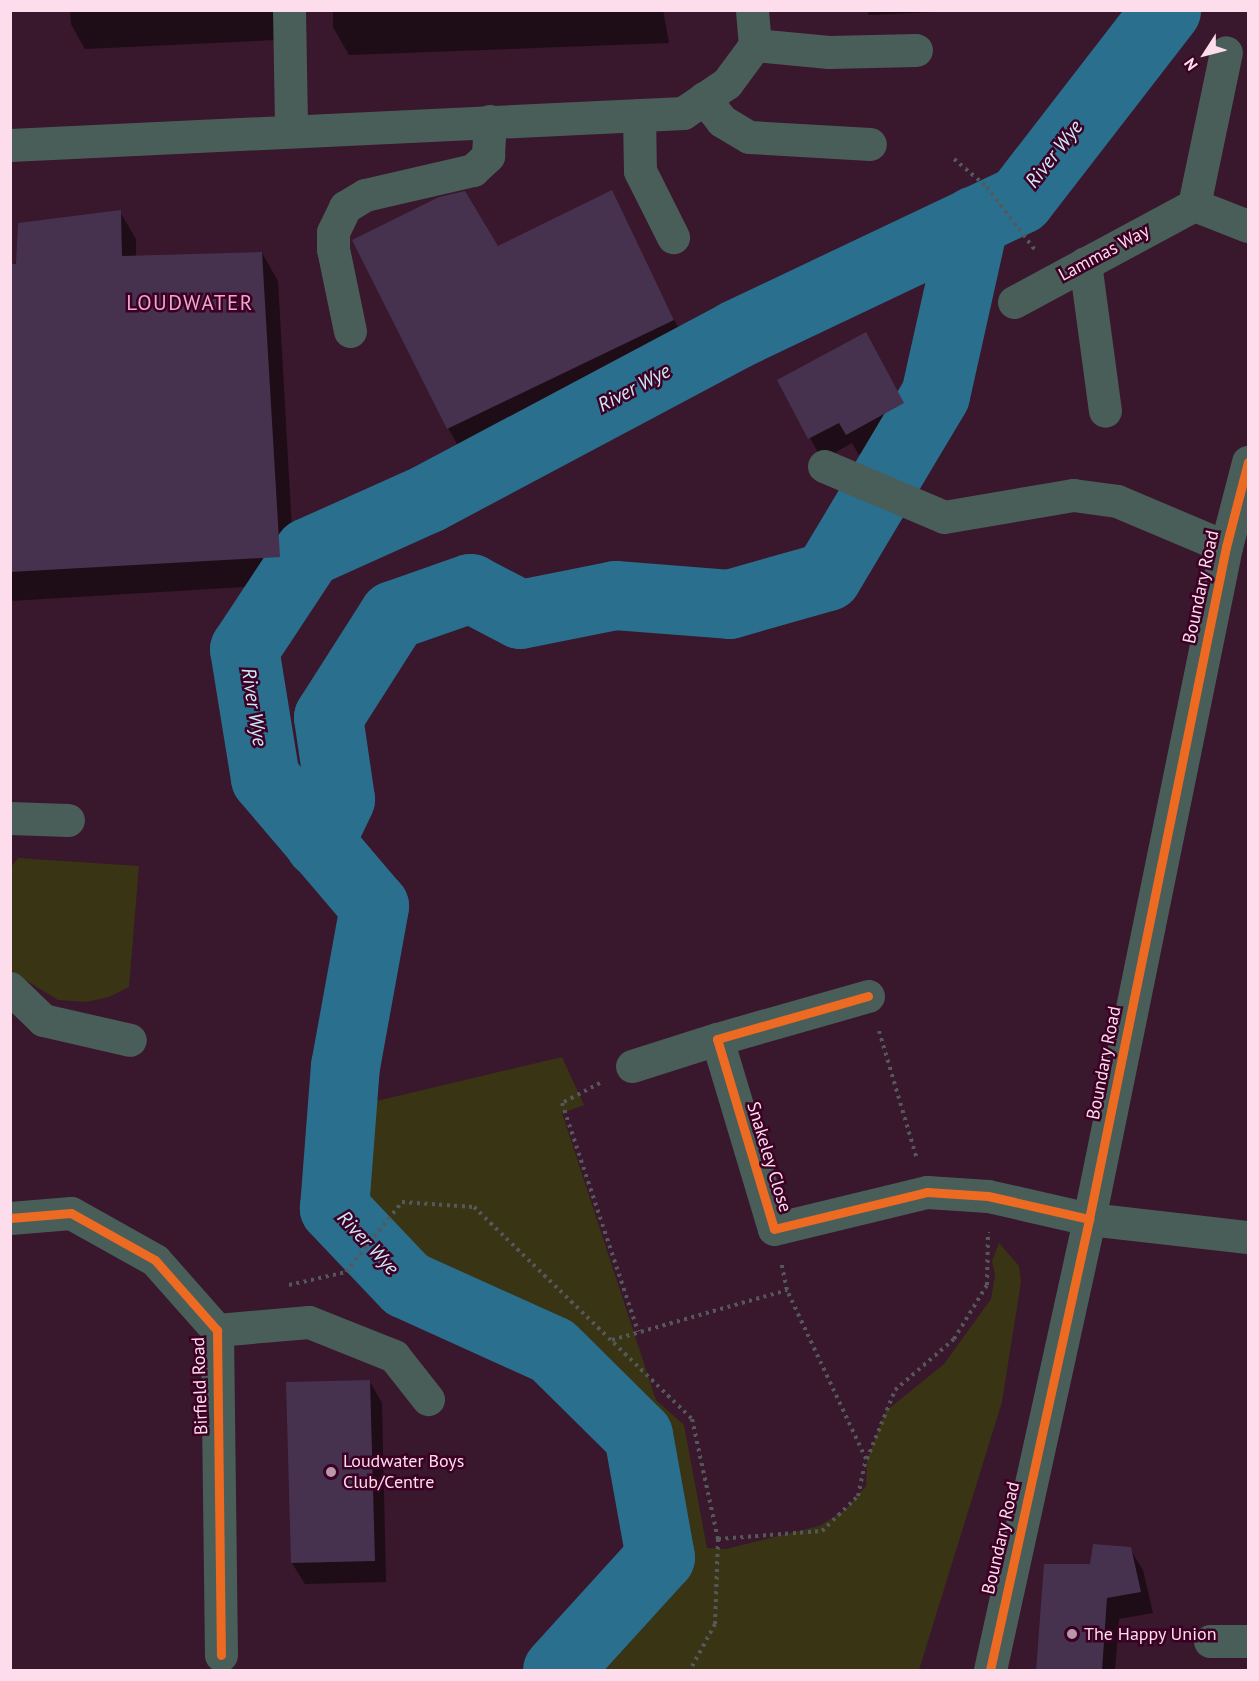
<!DOCTYPE html>
<html>
<head>
<meta charset="utf-8">
<style>
	body { margin:0 }
	#map { position:relative; width:1259px; height:1681px; overflow:hidden; background:#39172c; font-family:"PT Sans",sans-serif }
	div>[style] { position:absolute }
	[style*='--x'] { left:calc(var(--x)*1px); top:calc(var(--y)*1px); width:calc(var(--w)*1px); rotate:calc(var(--a)*1deg) }
	.green>* { inset:0; background:#393413 }
	.shadow>* { inset:0; background:#0007 }
	.river>* { height:69px; margin:-34.5px; padding:0 34.5px; transform-origin:34.5px; border-radius:34.5px; background:#2a6f8d }
	.building>* { inset:0; background:#46324e }
	.path>* { height:4px; margin-top:-2px; transform-origin:0; background:repeating-linear-gradient(90deg,#54585b 0 3px,transparent 0 7.5px) }
	.minor>* { height:33px; margin:-16.5px; padding:0 16.5px; transform-origin:16.5px; border-radius:16.5px; background:#495e59 }
	.cycleway>* { height:9px; margin:-4.5px; padding:0 4.5px; transform-origin:4.5px; border-radius:4.5px; background:#ed6a23 }
	.dots>* { width:16px; height:16px; translate:-50% -50%; box-sizing:border-box; border:3px solid #3c0025; border-radius:50% }
	span { translate:-50% -50%; white-space:nowrap; text-align:center; line-height:1.15; -webkit-text-stroke:5px #3c0025; paint-order:stroke }
	.street-label { font-size:18px; color:#fdddec }
	.poi-label { font-size:18px; color:#fdddec }
	.left { translate:0 -50%; text-align:left }
	.water-label { font-size:20px; color:#cce9f7; font-style:italic }
	.quarter-label { font-size:21px; color:#f1a6cb; letter-spacing:1.5px }
	.frame { position:absolute; inset:0; border:12px solid #fdddec; pointer-events:none }
	.north { position:absolute; left:1175px; top:24px; width:60px; height:60px; -webkit-text-stroke:4px #3c0025; paint-order:stroke; rotate:234deg; font-size:16px; font-weight:700; line-height:24px; text-align:center; color:#fdddec }
	.north::after { content:''; display:block; margin:auto; width:21px; height:27px; background:#fdddec; clip-path:polygon(50% 0,100% 100%,50% 72%,0 100%) }
</style>
</head>
<body>
<div id="map">
	<div class="green">
		<div style="clip-path:polygon(18px 858px,139px 866px,129px 987px,109px 997px,86px 1002px,58px 1000px,14px 973px,10px 968px,10px 868px)"></div>
		<div style="clip-path:polygon(562px 1057px,584px 1105px,562px 1113px,656px 1400px,684px 1425px,707px 1548px,726px 1549px,819px 1526px,845px 1510px,866px 1486px,867px 1460px,886px 1411px,944px 1364px,991px 1299px,995px 1275px,992px 1261px,999px 1243px,1019px 1266px,1021px 1282px,1002px 1402px,919px 1670px,576px 1670px,634px 1582px,648px 1542px,651px 1490px,638px 1454px,604px 1396px,560px 1357px,509px 1327px,418px 1286px,364px 1257px,349px 1243px,332px 1138px,368px 1103px)"></div>
	</div>
	<div class="shadow">
		<div style="clip-path:polygon(70px 10px,274px 10px,275px 40px,85px 49px,71px 24px)"></div>
		<div style="clip-path:polygon(333px 10px,663px 10px,669px 43px,349px 55px,333px 27px)"></div>
		<div style="clip-path:polygon(867px 10px,978px 10px,869px 15px)"></div>
		<div style="clip-path:polygon(611px 192px,688px 348px,464px 456px,448px 428px,497px 248px)"></div>
		<div style="clip-path:polygon(120px 212px,136px 239px,136px 257px,262px 253px,278px 281px,295px 584px,10px 601px,10px 266px)"></div>
		<div style="clip-path:polygon(877px 355px,915px 425px,859px 455px,852px 443px,822px 460px,779px 380px)"></div>
		<div style="clip-path:polygon(370px 1382px,382px 1403px,386px 1582px,305px 1584px,292px 1563px)"></div>
		<div style="clip-path:polygon(1130px 1549px,1143px 1570px,1153px 1613px,1119px 1619px,1115px 1670px,1037px 1670px,1091px 1566px)"></div>
	</div>
	<div class="river">
		<div style="--x:319;--y:843;--w:49;--a:-64.5"></div>
		<div style="--x:340;--y:799;--w:83;--a:-98.3"></div>
		<div style="--x:328;--y:717;--w:121;--a:-57.5"></div>
		<div style="--x:393;--y:615;--w:82;--a:-19.3"></div>
		<div style="--x:470;--y:588;--w:56;--a:27.5"></div>
		<div style="--x:520;--y:614;--w:97;--a:-11.3"></div>
		<div style="--x:615;--y:595;--w:114;--a:4.5"></div>
		<div style="--x:729;--y:604;--w:102;--a:-15.9"></div>
		<div style="--x:827;--y:576;--w:211;--a:-59.2"></div>
		<div style="--x:935;--y:395;--w:179;--a:-77.4"></div>
		<div style="--x:557;--y:1670;--w:153;--a:-47.7"></div>
		<div style="--x:660;--y:1557;--w:124;--a:-100.2"></div>
		<div style="--x:638;--y:1435;--w:121;--a:-135.3"></div>
		<div style="--x:552;--y:1350;--w:160;--a:-155.7"></div>
		<div style="--x:406;--y:1284;--w:105;--a:-133.5"></div>
		<div style="--x:334;--y:1208;--w:142;--a:-85.6"></div>
		<div style="--x:345;--y:1066;--w:163;--a:-79.7"></div>
		<div style="--x:374;--y:906;--w:168;--a:-130.4"></div>
		<div style="--x:265;--y:778;--w:131;--a:-99.2"></div>
		<div style="--x:244;--y:649;--w:116;--a:-56.6"></div>
		<div style="--x:308;--y:552;--w:132;--a:-24.2"></div>
		<div style="--x:428;--y:498;--w:349;--a:-28"></div>
		<div style="--x:736;--y:334;--w:314;--a:-25.4"></div>
		<div style="--x:1020;--y:199;--w:239;--a:-52.3"></div>
	</div>
	<div class="building">
		<div style="clip-path:polygon(612px 190px,674px 320px,447px 429px,352px 240px,439px 197px,465px 191px,498px 246px)"></div>
		<div style="clip-path:polygon(121px 210px,122px 256px,262px 252px,280px 557px,10px 572px,10px 264px,16px 264px,18px 223px)"></div>
		<div style="clip-path:polygon(866px 332px,904px 403px,846px 435px,839px 423px,808px 439px,777px 380px)"></div>
		<div style="clip-path:polygon(370px 1380px,375px 1561px,291px 1563px,286px 1382px)"></div>
		<div style="clip-path:polygon(1093px 1544px,1131px 1547px,1141px 1592px,1107px 1598px,1102px 1671px,1036px 1671px,1044px 1564px,1090px 1564px)"></div>
	</div>
	<div class="path">
		<div style="--x:954;--y:159;--w:43;--a:40.3"></div>
		<div style="--x:987;--y:187;--w:79;--a:52.7"></div>
		<div style="--x:879;--y:1031;--w:134;--a:73.5"></div>
		<div style="--x:600;--y:1083;--w:43;--a:152.2"></div>
		<div style="--x:562;--y:1103;--w:241;--a:71.6"></div>
		<div style="--x:289;--y:1285;--w:58;--a:-12.8"></div>
		<div style="--x:346;--y:1272;--w:90;--a:-51.3"></div>
		<div style="--x:402;--y:1202;--w:72;--a:4"></div>
		<div style="--x:474;--y:1207;--w:304;--a:44.2"></div>
		<div style="--x:692;--y:1419;--w:123;--a:77.8"></div>
		<div style="--x:718;--y:1539;--w:85;--a:92"></div>
		<div style="--x:715;--y:1624;--w:52;--a:118.5"></div>
		<div style="--x:612;--y:1340;--w:182;--a:-15.9"></div>
		<div style="--x:867;--y:1459;--w:74;--a:-67.9"></div>
		<div style="--x:895;--y:1390;--w:78;--a:-40.8"></div>
		<div style="--x:954;--y:1339;--w:63;--a:-58.6"></div>
		<div style="--x:987;--y:1285;--w:53;--a:-88.9"></div>
		<div style="--x:718;--y:1539;--w:104;--a:-4.4"></div>
		<div style="--x:822;--y:1531;--w:50;--a:-44.2"></div>
		<div style="--x:858;--y:1496;--w:38;--a:-78"></div>
		<div style="--x:866;--y:1459;--w:187;--a:-115.1"></div>
		<div style="--x:787;--y:1290;--w:29;--a:-102"></div>
	</div>
	<div class="minor">
		<div style="--x:289;--y:10;--w:119;--a:89"></div>
		<div style="--x:755;--y:45;--w:74;--a:5.4"></div>
		<div style="--x:829;--y:52;--w:87;--a:-1.3"></div>
		<div style="--x:704;--y:98;--w:29;--a:52"></div>
		<div style="--x:722;--y:121;--w:31;--a:31"></div>
		<div style="--x:749;--y:137;--w:121;--a:3.3"></div>
		<div style="--x:639;--y:115;--w:56;--a:89"></div>
		<div style="--x:640;--y:171;--w:74;--a:63.4"></div>
		<div style="--x:10;--y:145;--w:674;--a:-2.72"></div>
		<div style="--x:683;--y:113;--w:53;--a:-34.3"></div>
		<div style="--x:727;--y:83;--w:47;--a:-53.6"></div>
		<div style="--x:755;--y:45;--w:35;--a:-95"></div>
		<div style="--x:1194;--y:205;--w:156;--a:-78.2"></div>
		<div style="--x:1085;--y:263;--w:149;--a:82.3"></div>
		<div style="--x:1014;--y:302;--w:204;--a:-28.3"></div>
		<div style="--x:1194;--y:205;--w:58;--a:21.3"></div>
		<div style="--x:350;--y:331;--w:84;--a:-101.7"></div>
		<div style="--x:333;--y:249;--w:17;--a:-90"></div>
		<div style="--x:333;--y:232;--w:28;--a:-64"></div>
		<div style="--x:345;--y:207;--w:23;--a:-31"></div>
		<div style="--x:365;--y:195;--w:111;--a:-13"></div>
		<div style="--x:473;--y:170;--w:21;--a:-43"></div>
		<div style="--x:488;--y:156;--w:35;--a:-87"></div>
		<div style="--x:824;--y:466;--w:130;--a:23"></div>
		<div style="--x:944;--y:517;--w:131;--a:-9.7"></div>
		<div style="--x:1073;--y:495;--w:44;--a:7.8"></div>
		<div style="--x:1117;--y:501;--w:118;--a:22.9"></div>
		<div style="--x:10;--y:818;--w:58;--a:2"></div>
		<div style="--x:10;--y:988;--w:46;--a:44.1"></div>
		<div style="--x:43;--y:1020;--w:89;--a:12.9"></div>
		<div style="--x:868;--y:996;--w:157;--a:164.1"></div>
		<div style="--x:717;--y:1039;--w:198;--a:73.3"></div>
		<div style="--x:774;--y:1229;--w:157;--a:-13.6"></div>
		<div style="--x:927;--y:1192;--w:61;--a:3.8"></div>
		<div style="--x:988;--y:1196;--w:104;--a:12.8"></div>
		<div style="--x:1089;--y:1219;--w:160;--a:6.5"></div>
		<div style="--x:632;--y:1066;--w:89;--a:-17.6"></div>
		<div style="--x:10;--y:1218;--w:61;--a:-4.7"></div>
		<div style="--x:71;--y:1213;--w:96;--a:29.2"></div>
		<div style="--x:155;--y:1260;--w:94;--a:48.5"></div>
		<div style="--x:217;--y:1330;--w:325;--a:89.3"></div>
		<div style="--x:217;--y:1330;--w:92;--a:-5"></div>
		<div style="--x:309;--y:1322;--w:92;--a:21.8"></div>
		<div style="--x:394;--y:1356;--w:55;--a:51.7"></div>
		<div style="--x:1210;--y:1641;--w:38;--a:0"></div>
		<div style="--x:990;--y:1670;--w:462;--a:-77.6"></div>
		<div style="--x:1089;--y:1219;--w:686;--a:-78.48"></div>
		<div style="--x:1226;--y:547;--w:88;--a:-75.5"></div>
	</div>
	<div class="cycleway">
		<div style="--x:868;--y:996;--w:157;--a:164.1"></div>
		<div style="--x:717;--y:1039;--w:198;--a:73.3"></div>
		<div style="--x:774;--y:1229;--w:157;--a:-13.6"></div>
		<div style="--x:927;--y:1192;--w:61;--a:3.8"></div>
		<div style="--x:988;--y:1196;--w:104;--a:12.8"></div>
		<div style="--x:10;--y:1218;--w:61;--a:-4.7"></div>
		<div style="--x:71;--y:1213;--w:96;--a:29.2"></div>
		<div style="--x:155;--y:1260;--w:94;--a:48.5"></div>
		<div style="--x:217;--y:1330;--w:325;--a:89.3"></div>
		<div style="--x:990;--y:1670;--w:462;--a:-77.6"></div>
		<div style="--x:1089;--y:1219;--w:686;--a:-78.48"></div>
		<div style="--x:1226;--y:547;--w:88;--a:-75.5"></div>
	</div>
	<div class="dots">
		<div style="left:331px;top:1472px;background:#b898a9"></div>
		<div style="left:1072px;top:1634px;background:#b898a9"></div>
	</div>
	<div class="street-label">
		<span style="left:1104px;top:253px;rotate:-28deg">Lammas Way</span>
		<span style="left:1201px;top:587px;rotate:-78deg">Boundary Road</span>
		<span style="left:1104px;top:1063px;rotate:-79deg">Boundary Road</span>
		<span style="left:769px;top:1157px;rotate:73deg">Snakeley Close</span>
		<span style="left:200px;top:1386px;rotate:-92deg">Birfield Road</span>
		<span style="left:1001px;top:1538px;rotate:-77deg">Boundary Road</span>
	</div>
	<div class="poi-label">
		<span class="left" style="left:343px;top:1472px">Loudwater Boys<br>Club/Centre</span>
		<span class="left" style="left:1084px;top:1634px">The Happy Union</span>
	</div>
	<div class="water-label">
		<span style="left:1054px;top:154px;rotate:-52deg">River Wye</span>
		<span style="left:634px;top:388px;rotate:-28deg">River Wye</span>
		<span style="left:254px;top:707px;rotate:81deg">River Wye</span>
		<span style="left:368px;top:1243px;rotate:47deg">River Wye</span>
	</div>
	<div class="quarter-label">
		<span style="left:190px;top:303px">LOUDWATER</span>
	</div>
	<div class="frame"></div>
	<div class="north">N</div>
</div>
</body>
</html>
